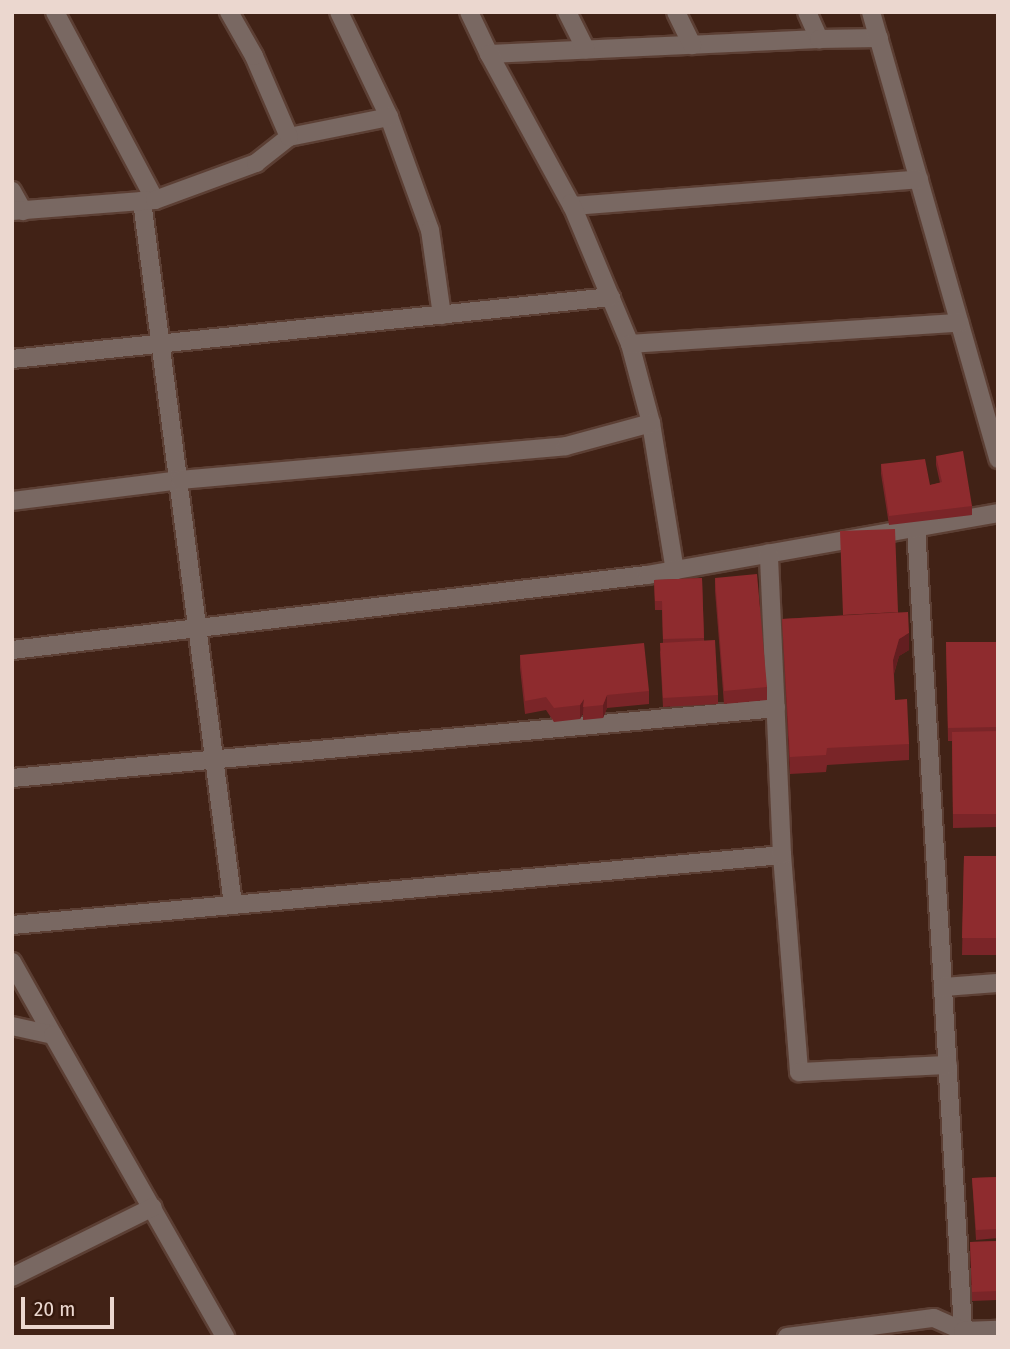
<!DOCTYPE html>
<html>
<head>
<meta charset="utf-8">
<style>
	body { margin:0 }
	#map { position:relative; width:1010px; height:1349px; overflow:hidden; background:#412216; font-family:"Fira Sans Condensed",sans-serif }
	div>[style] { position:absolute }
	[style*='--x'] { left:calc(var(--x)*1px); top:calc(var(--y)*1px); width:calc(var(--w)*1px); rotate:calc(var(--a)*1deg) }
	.roads { filter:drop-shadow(2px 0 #5c3f34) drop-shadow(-2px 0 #5c3f34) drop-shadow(0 2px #5c3f34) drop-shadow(0 -2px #5c3f34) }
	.minor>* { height:18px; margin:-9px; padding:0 9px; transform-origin:9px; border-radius:9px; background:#796862 }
	.wall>* { inset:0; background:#7a2528 }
	.shaded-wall>* { inset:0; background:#631e20 }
	.building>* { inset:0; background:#8e2b2e }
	span { translate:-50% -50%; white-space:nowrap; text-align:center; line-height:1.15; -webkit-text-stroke:7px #36190d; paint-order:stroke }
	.frame { position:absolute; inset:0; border:14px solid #ebd7cf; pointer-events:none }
	.scale { position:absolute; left:21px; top:1297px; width:93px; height:32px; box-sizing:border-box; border:4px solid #ebd7cf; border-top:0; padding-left:9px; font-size:21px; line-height:24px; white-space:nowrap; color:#ebd7cf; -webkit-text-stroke:5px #36190d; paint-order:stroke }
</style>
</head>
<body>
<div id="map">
	<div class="roads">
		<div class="minor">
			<div style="--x:55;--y:12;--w:213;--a:62"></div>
			<div style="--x:339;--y:12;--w:116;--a:64.5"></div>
			<div style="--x:389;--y:117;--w:120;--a:70.1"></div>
			<div style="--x:430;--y:230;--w:86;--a:82"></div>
			<div style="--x:469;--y:12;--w:47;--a:64.5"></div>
			<div style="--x:489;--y:54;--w:330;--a:-2.6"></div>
			<div style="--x:567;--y:12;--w:42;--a:63.4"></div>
			<div style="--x:676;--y:12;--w:37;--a:64"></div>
			<div style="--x:807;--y:12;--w:30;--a:66"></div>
			<div style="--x:819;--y:39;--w:60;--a:-1"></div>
			<div style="--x:871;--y:12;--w:465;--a:74.1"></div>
			<div style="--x:489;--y:54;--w:173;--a:61.4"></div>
			<div style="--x:572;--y:206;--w:348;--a:-4.4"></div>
			<div style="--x:289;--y:137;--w:102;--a:-11.3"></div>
			<div style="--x:12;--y:191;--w:23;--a:61"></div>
			<div style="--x:142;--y:201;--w:710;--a:82.63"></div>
			<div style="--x:571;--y:203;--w:153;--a:67.3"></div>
			<div style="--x:630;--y:344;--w:82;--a:75.1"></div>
			<div style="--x:651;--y:423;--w:150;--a:80.8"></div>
			<div style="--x:12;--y:211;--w:143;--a:-4.4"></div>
			<div style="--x:155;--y:200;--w:108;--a:-20.1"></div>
			<div style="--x:256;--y:163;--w:42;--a:-38.2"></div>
			<div style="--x:289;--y:137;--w:88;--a:-113.4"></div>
			<div style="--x:254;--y:56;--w:51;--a:-119.6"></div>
			<div style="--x:630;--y:344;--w:330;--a:-3.7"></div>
			<div style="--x:12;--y:359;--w:602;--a:-5.91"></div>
			<div style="--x:12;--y:501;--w:169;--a:-7.1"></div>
			<div style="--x:180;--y:480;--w:387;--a:-5"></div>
			<div style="--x:566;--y:446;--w:88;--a:-15.1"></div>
			<div style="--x:916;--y:527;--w:805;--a:86.65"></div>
			<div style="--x:12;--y:650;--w:639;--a:-6.74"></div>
			<div style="--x:647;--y:575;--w:356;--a:-10"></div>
			<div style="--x:12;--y:778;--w:767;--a:-5.23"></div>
			<div style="--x:782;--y:855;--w:218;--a:85.5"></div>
			<div style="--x:799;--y:1072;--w:149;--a:-2.7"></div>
			<div style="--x:12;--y:925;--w:773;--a:-5.19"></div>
			<div style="--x:782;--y:855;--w:302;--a:-92.5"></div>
			<div style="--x:12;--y:962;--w:84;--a:60.7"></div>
			<div style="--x:943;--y:987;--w:55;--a:-4.2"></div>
			<div style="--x:12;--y:1026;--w:42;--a:12.4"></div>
			<div style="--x:53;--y:1035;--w:348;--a:60.3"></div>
			<div style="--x:12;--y:1277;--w:157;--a:-26.4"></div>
			<div style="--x:787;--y:1337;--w:148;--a:-7.4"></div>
			<div style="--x:934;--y:1318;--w:32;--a:24"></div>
			<div style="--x:963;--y:1331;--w:35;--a:-2"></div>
		</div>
	</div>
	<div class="wall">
		<div style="clip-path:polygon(936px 456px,972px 506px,972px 515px,889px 525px,881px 474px,881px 464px,930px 485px,940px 483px,936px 465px)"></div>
		<div style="clip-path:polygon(702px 578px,704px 640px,718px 695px,718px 704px,663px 707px,660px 652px,663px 643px,662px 610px,655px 610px,654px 580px)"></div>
		<div style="clip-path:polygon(715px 578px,767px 687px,767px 700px,724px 704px,715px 591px)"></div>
		<div style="clip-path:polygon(898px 612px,909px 650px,899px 656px,894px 674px,895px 700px,909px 744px,909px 760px,827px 765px,826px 772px,790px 774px,782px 619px)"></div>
		<div style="clip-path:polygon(946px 642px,998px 642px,998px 827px,953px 828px,952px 741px,948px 741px)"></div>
		<div style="clip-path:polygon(520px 655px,649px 691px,649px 704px,607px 708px,603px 718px,583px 720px,583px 713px,580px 719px,554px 722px,546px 710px,525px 714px,520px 668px)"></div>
		<div style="clip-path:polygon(964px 856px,998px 856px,998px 955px,962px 955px)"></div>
		<div style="clip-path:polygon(998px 1177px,998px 1238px,976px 1240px,972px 1178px)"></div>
		<div style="clip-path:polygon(998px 1241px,998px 1300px,972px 1301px,970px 1242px)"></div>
	</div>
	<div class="shaded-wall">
		<div style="clip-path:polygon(909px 633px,909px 650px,899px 656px,893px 676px,893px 660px,899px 639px)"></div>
		<div style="clip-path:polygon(607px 695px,607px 708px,603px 718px,603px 705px)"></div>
		<div style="clip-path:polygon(584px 699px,583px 713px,580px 719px,580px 705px)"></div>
	</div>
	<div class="building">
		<div style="clip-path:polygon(963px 451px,972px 506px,889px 516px,881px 464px,925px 459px,930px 485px,942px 482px,936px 456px)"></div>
		<div style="clip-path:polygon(895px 529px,898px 612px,843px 615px,840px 531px)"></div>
		<div style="clip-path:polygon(757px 574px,767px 687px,724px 691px,715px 578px)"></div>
		<div style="clip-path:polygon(702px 578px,704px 638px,663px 639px,662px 601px,655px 601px,654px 580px)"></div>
		<div style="clip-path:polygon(908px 612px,909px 633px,899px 639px,893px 660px,895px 700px,907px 699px,909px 744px,827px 748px,826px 755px,790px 757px,782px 619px)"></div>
		<div style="clip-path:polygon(715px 640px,718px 695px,663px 698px,660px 643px)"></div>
		<div style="clip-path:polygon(946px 642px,998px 642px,998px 727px,948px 728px)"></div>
		<div style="clip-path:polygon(644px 643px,649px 691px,607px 695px,603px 705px,583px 707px,584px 699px,580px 705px,554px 708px,546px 697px,525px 701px,520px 655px)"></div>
		<div style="clip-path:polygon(998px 731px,998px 814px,953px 814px,952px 732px)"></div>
		<div style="clip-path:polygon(964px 856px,998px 856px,998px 938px,962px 938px)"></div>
		<div style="clip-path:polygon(998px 1177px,998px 1229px,976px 1230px,972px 1178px)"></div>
		<div style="clip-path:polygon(998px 1241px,998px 1291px,972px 1292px,970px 1242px)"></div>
	</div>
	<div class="frame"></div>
	<div class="scale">20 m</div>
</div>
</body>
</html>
